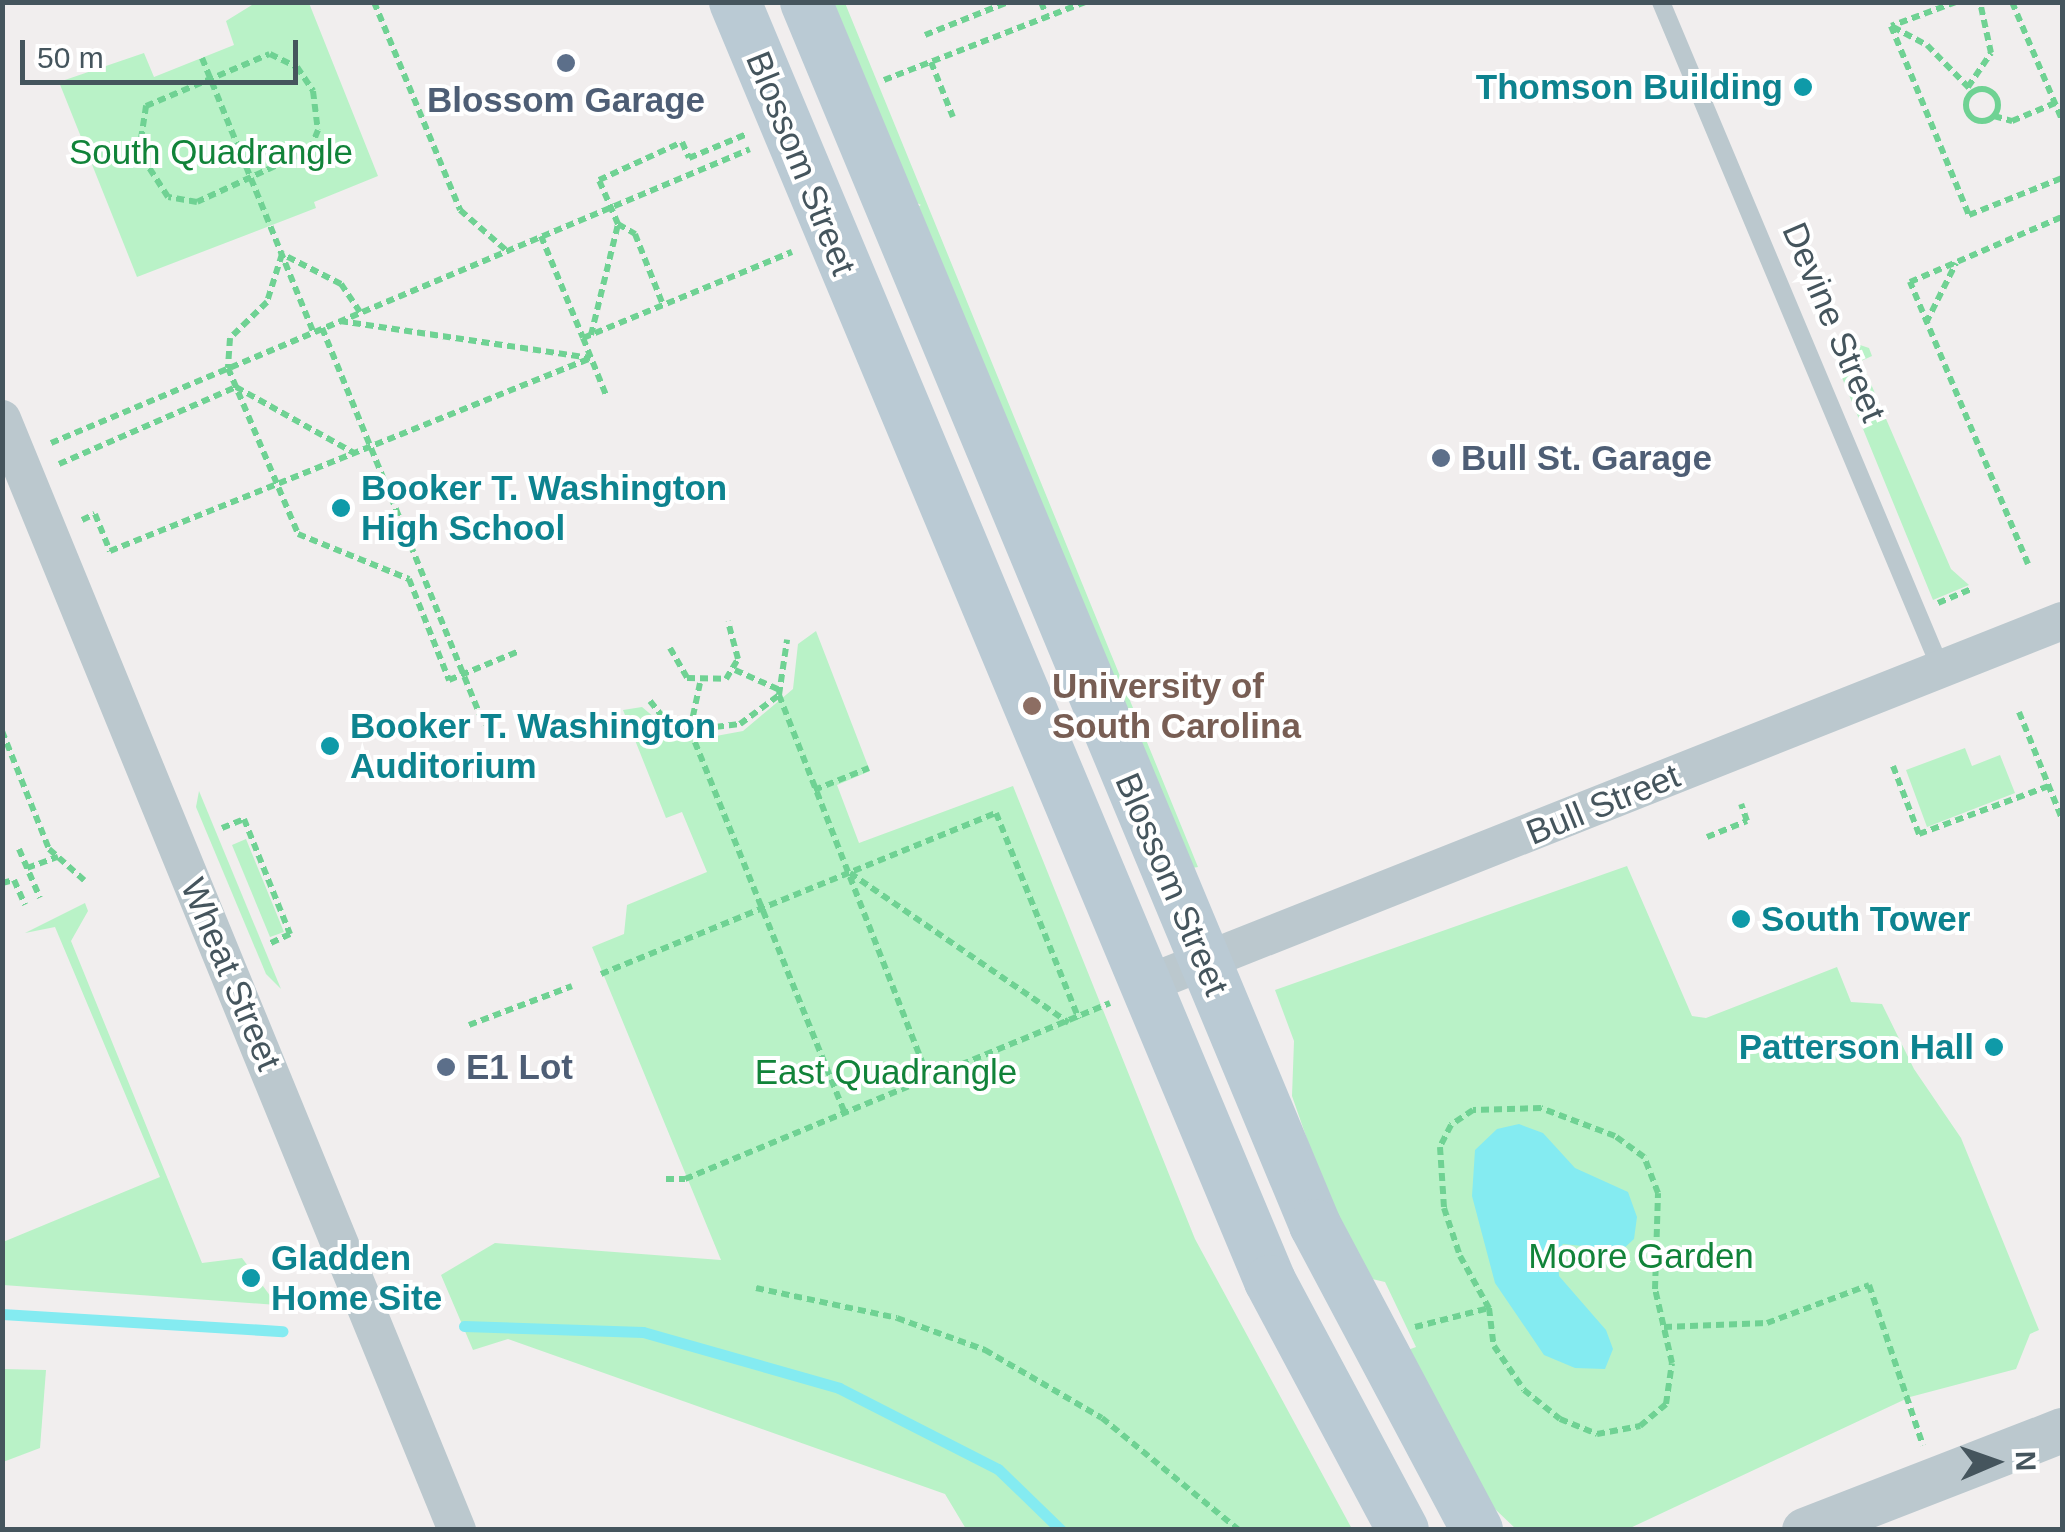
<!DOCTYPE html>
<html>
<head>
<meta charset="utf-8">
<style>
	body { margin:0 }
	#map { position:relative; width:2065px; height:1532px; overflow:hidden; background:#f1eeee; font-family:Arial,sans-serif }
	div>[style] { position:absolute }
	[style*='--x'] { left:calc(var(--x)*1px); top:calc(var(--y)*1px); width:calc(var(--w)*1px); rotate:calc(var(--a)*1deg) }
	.green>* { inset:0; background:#b9f2c7 }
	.water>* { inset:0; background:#84ebf1 }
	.stream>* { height:11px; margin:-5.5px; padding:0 5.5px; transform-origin:5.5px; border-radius:5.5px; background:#84ebf1 }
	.path>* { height:6px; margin-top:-3px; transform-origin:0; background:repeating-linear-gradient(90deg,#6fd293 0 8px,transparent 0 13px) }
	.path>.ring { margin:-3px; padding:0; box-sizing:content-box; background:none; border:6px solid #6fd293; border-radius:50% }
	.service>* { height:18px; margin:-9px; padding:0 9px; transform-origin:9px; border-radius:9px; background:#bbc8ce }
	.minor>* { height:38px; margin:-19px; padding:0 19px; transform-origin:19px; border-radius:19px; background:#bbc8ce }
	.tertiary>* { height:45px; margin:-22.5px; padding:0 22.5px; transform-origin:22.5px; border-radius:22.5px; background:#bbc8ce }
	.secondary>* { height:52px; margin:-26px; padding:0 26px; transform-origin:26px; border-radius:26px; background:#bacad4 }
	.dots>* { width:28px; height:28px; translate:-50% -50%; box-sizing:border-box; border:5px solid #fff; border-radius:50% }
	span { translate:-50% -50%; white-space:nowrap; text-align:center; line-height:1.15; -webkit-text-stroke:8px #fff; paint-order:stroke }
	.culture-label { font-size:35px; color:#0d838f; font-weight:700 }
	.right { translate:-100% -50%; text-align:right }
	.left { translate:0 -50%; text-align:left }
	.service-label { font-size:35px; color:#4e5e75; font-weight:700 }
	.park-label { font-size:35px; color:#118339 }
	.street-label { font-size:35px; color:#45555d }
	.education-label { font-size:35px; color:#785e54; font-weight:700 }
	.frame { position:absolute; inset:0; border:5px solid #45555d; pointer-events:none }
	.north { position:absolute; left:1945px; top:1412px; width:100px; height:100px; -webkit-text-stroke:8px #fff; paint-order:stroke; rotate:88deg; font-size:28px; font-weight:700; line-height:40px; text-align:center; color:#45555d }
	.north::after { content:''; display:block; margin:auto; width:35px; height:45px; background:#45555d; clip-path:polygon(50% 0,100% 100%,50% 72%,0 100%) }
	.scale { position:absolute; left:20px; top:40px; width:278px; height:45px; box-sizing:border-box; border:5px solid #45555d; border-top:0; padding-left:12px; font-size:30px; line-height:35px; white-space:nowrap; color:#45555d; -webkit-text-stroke:8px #fff; paint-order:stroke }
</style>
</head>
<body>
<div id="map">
	<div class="green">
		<div style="clip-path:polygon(257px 2px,309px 3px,378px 176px,314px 202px,316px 208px,137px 277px,59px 82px,144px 53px,154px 77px,234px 45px,226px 21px)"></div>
		<div style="clip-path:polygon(831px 3px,845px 3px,1198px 867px,1192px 868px,915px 208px,921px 205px,913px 201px)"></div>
		<div style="clip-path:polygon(1854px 343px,1869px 348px,1872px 356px,1861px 361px,1951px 569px,1969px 585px,1933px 600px,1836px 363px,1841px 349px)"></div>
		<div style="clip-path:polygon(816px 631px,870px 771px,837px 785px,859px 843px,1013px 786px,1195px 1239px,1352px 1529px,966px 1529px,945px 1494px,508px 1339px,473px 1350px,441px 1275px,495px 1243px,721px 1260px,592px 947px,624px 934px,627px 905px,707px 872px,682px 812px,666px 818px,623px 710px,642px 707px,674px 734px,705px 738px,743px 731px,793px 689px,798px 644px)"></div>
		<div style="clip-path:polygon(1965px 748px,1972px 766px,2000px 755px,2015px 793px,1927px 827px,1906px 770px)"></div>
		<div style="clip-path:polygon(199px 791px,281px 989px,266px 974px,196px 807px)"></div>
		<div style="clip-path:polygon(246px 839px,284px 932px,270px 937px,232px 845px)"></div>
		<div style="clip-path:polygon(1627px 866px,1692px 1016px,1706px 1018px,1837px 967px,1851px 1002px,1882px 1004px,1914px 1069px,1961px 1138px,2039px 1330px,2030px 1334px,2016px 1369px,1910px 1397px,1628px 1529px,1516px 1529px,1476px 1491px,1405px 1351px,1416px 1347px,1385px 1282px,1372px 1279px,1340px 1234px,1292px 1096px,1294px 1041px,1275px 990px)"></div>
		<div style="clip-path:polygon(85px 903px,88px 911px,71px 941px,202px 1263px,242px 1258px,277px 1305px,3px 1285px,3px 1242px,160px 1177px,55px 927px,25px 933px)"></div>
		<div style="clip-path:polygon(3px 1369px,46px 1370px,40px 1448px,3px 1462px)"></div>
	</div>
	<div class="water">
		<div style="clip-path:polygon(1519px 1124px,1543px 1133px,1575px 1168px,1628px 1192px,1637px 1217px,1634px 1239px,1622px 1250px,1563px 1244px,1558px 1252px,1559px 1276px,1606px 1330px,1613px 1349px,1605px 1369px,1575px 1368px,1544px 1355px,1495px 1283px,1472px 1196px,1475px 1150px,1497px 1129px)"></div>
	</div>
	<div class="stream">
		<div style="--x:2;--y:1314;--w:281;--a:3.5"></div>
		<div style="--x:464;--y:1326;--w:179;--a:1.9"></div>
		<div style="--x:643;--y:1332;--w:204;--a:15.9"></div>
		<div style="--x:839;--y:1388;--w:178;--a:27"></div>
		<div style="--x:998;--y:1469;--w:88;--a:44.1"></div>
	</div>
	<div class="path">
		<div style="--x:374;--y:2;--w:225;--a:67.5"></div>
		<div style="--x:460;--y:210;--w:62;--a:41.1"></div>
		<div style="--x:1041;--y:2;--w:16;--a:68"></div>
		<div style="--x:1956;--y:2;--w:69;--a:159.7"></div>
		<div style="--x:1891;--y:26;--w:204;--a:67.6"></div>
		<div style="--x:1969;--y:215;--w:100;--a:-21.7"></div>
		<div style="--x:2012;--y:2;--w:128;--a:67"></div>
		<div style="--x:1893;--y:27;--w:38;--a:28"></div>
		<div style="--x:1927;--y:45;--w:66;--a:45.6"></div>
		<div style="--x:925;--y:35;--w:89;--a:-21.7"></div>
		<div style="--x:270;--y:54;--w:30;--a:26"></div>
		<div style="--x:297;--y:67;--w:29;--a:56"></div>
		<div style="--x:313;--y:91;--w:39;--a:83"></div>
		<div style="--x:318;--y:130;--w:22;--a:112"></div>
		<div style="--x:310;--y:150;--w:124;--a:155.3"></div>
		<div style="--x:197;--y:202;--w:29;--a:-170"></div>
		<div style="--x:168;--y:197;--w:54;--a:-122.8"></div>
		<div style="--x:139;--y:152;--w:47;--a:-81.3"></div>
		<div style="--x:146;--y:106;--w:134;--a:-22.8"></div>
		<div style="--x:202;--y:58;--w:296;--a:67.9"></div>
		<div style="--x:931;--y:62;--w:59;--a:68.2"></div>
		<div style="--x:884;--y:80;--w:216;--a:-21.2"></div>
		<div style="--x:1968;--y:87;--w:41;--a:-55.9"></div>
		<div style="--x:1991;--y:53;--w:52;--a:-102.2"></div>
		<div class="ring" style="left:1966px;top:89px;width:26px;height:26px"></div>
		<div style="--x:1994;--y:116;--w:19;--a:16"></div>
		<div style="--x:2012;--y:121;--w:47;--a:-22.7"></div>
		<div style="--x:618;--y:224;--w:20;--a:30"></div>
		<div style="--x:635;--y:234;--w:76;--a:68.5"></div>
		<div style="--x:541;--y:236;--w:110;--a:67.6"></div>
		<div style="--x:583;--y:338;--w:226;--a:-22.4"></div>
		<div style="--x:360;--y:312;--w:34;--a:-124"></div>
		<div style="--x:341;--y:284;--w:66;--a:-153"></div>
		<div style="--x:282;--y:254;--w:50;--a:107.4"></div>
		<div style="--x:267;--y:302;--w:52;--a:135.8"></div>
		<div style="--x:230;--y:338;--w:30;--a:94"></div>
		<div style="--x:228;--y:368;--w:180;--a:67.1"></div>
		<div style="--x:298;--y:534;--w:120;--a:22.1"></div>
		<div style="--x:409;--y:579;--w:109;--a:68.4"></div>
		<div style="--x:449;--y:680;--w:74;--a:-22.4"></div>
		<div style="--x:340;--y:321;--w:253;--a:8.4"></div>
		<div style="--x:1926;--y:323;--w:67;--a:-63.4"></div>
		<div style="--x:322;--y:328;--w:429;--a:67.8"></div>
		<div style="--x:591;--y:335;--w:114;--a:-76.3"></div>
		<div style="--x:618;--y:224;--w:48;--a:-113.4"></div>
		<div style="--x:599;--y:180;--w:91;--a:-24.6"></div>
		<div style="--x:682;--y:142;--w:17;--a:66"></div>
		<div style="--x:689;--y:158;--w:63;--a:-22.5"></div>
		<div style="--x:583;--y:338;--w:61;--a:68"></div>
		<div style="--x:51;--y:443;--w:758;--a:-22.81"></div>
		<div style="--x:59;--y:464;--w:193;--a:-23.5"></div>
		<div style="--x:236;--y:387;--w:135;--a:29.2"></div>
		<div style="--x:82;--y:520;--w:14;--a:-25"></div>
		<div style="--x:95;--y:514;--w:40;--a:68"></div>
		<div style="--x:110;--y:551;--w:518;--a:-21.86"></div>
		<div style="--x:2028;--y:564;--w:306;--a:-112.7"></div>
		<div style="--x:1910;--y:282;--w:165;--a:-23.2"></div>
		<div style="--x:1938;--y:603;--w:38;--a:-23"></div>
		<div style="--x:670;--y:648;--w:34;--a:60"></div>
		<div style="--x:687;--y:678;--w:39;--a:1"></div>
		<div style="--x:726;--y:679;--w:23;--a:-59"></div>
		<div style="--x:738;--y:659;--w:39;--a:-105"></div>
		<div style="--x:735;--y:670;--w:49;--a:24"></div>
		<div style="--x:700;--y:683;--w:48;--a:102"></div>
		<div style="--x:690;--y:730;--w:413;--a:68"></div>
		<div style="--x:779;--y:695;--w:411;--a:68.7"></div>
		<div style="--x:650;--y:701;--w:19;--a:51"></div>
		<div style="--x:662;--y:716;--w:31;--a:27"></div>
		<div style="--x:690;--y:730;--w:50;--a:-6.8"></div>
		<div style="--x:740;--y:724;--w:49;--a:-36.6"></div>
		<div style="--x:779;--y:695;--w:56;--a:-81.7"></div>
		<div style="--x:2019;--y:712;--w:115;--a:68.1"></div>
		<div style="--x:2;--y:731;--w:127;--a:68.3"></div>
		<div style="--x:49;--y:849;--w:47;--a:41.5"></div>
		<div style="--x:1893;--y:766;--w:73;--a:69.1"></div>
		<div style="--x:1919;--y:834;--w:139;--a:-20.3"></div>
		<div style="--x:814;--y:790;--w:59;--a:-21.8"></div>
		<div style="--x:222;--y:828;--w:24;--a:-22"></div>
		<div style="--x:244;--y:819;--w:124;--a:68.2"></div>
		<div style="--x:290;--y:934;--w:23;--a:155"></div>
		<div style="--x:1707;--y:837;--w:43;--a:-21.8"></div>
		<div style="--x:1747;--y:821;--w:18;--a:-109"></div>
		<div style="--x:19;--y:849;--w:53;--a:66.8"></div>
		<div style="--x:27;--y:868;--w:33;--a:-20"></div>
		<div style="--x:850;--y:873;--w:265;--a:34.4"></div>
		<div style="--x:2;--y:883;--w:12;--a:-14"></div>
		<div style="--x:14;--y:880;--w:27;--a:66"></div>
		<div style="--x:601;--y:974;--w:427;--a:-22.2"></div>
		<div style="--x:996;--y:813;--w:222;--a:68.1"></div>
		<div style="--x:469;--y:1025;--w:110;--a:-20.7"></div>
		<div style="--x:666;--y:1179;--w:19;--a:0"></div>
		<div style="--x:685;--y:1179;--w:460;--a:-22.5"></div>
		<div style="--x:756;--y:1288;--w:144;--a:12"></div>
		<div style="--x:897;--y:1318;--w:94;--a:20"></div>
		<div style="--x:985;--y:1350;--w:135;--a:30.2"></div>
		<div style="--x:1102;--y:1418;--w:177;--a:39.3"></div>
		<div style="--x:1415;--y:1327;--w:76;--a:-14.4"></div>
		<div style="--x:1489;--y:1308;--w:38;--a:83"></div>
		<div style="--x:1494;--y:1346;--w:53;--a:55.7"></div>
		<div style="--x:1524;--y:1390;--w:46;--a:38.9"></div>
		<div style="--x:1560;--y:1419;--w:40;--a:22"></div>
		<div style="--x:1597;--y:1434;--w:44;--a:-10.5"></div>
		<div style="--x:1640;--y:1426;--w:34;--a:-40"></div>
		<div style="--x:1666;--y:1404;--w:41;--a:-81.7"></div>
		<div style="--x:1672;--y:1363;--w:76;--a:-102.9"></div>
		<div style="--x:1655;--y:1289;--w:96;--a:-88.2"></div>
		<div style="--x:1658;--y:1193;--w:39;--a:-111"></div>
		<div style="--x:1644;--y:1157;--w:36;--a:-144"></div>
		<div style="--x:1615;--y:1136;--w:79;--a:-159.3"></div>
		<div style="--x:1541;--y:1108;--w:68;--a:178.3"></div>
		<div style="--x:1473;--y:1110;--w:27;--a:146"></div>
		<div style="--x:1451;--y:1125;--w:25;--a:117"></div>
		<div style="--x:1440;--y:1147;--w:61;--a:86.2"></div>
		<div style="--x:1444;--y:1208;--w:51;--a:71.6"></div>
		<div style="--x:1460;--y:1256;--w:60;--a:60.9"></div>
		<div style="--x:1664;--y:1327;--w:103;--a:-2.2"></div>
		<div style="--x:1767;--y:1323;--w:109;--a:-20.4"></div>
		<div style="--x:1869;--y:1285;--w:169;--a:71.4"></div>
	</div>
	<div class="service">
		<div style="--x:1661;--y:2;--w:723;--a:67.23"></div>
	</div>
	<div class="minor">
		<div style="--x:2;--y:419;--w:1201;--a:67.73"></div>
		<div style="--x:1142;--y:986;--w:990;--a:-21.64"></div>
	</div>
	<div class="tertiary">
		<div style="--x:1804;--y:1530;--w:277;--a:-21.2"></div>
	</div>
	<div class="secondary">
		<div style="--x:735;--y:2;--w:1386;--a:67.3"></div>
		<div style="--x:1270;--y:1281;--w:282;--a:61.9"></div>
		<div style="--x:806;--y:2;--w:1325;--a:67.4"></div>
		<div style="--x:1315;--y:1225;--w:345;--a:62"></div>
	</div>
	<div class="dots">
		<div style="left:566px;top:63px;background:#5c6f8a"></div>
		<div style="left:1803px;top:87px;background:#0f9aa8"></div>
		<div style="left:1441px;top:458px;background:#5c6f8a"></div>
		<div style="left:341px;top:508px;background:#0f9aa8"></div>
		<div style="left:1032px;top:706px;background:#8d6e63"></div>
		<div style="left:330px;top:746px;background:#0f9aa8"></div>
		<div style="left:1741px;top:919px;background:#0f9aa8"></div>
		<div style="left:1994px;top:1047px;background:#0f9aa8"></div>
		<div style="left:446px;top:1067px;background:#5c6f8a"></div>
		<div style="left:251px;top:1278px;background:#0f9aa8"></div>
	</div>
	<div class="culture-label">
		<span class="right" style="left:1783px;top:87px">Thomson Building</span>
		<span class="left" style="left:361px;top:508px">Booker T. Washington<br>High School</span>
		<span class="left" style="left:350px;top:746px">Booker T. Washington<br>Auditorium</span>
		<span class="left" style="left:1761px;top:919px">South Tower</span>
		<span class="right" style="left:1974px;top:1047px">Patterson Hall</span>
		<span class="left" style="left:271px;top:1278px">Gladden<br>Home Site</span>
	</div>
	<div class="service-label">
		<span style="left:566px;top:100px">Blossom Garage</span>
		<span class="left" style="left:1461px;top:458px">Bull St. Garage</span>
		<span class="left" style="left:466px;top:1067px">E1 Lot</span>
	</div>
	<div class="park-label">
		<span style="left:211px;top:152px">South Quadrangle</span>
		<span style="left:886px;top:1072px">East Quadrangle</span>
		<span style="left:1641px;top:1256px">Moore Garden</span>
	</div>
	<div class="street-label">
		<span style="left:801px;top:163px;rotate:68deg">Blossom Street</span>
		<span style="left:1834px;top:322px;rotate:67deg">Devine Street</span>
		<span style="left:1603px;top:804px;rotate:-22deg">Bull Street</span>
		<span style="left:1172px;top:884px;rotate:67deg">Blossom Street</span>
		<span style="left:231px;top:974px;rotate:67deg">Wheat Street</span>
	</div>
	<div class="education-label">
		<span class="left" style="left:1052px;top:706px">University of<br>South Carolina</span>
	</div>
	<div class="frame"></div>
	<div class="north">N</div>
	<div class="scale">50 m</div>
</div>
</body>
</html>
